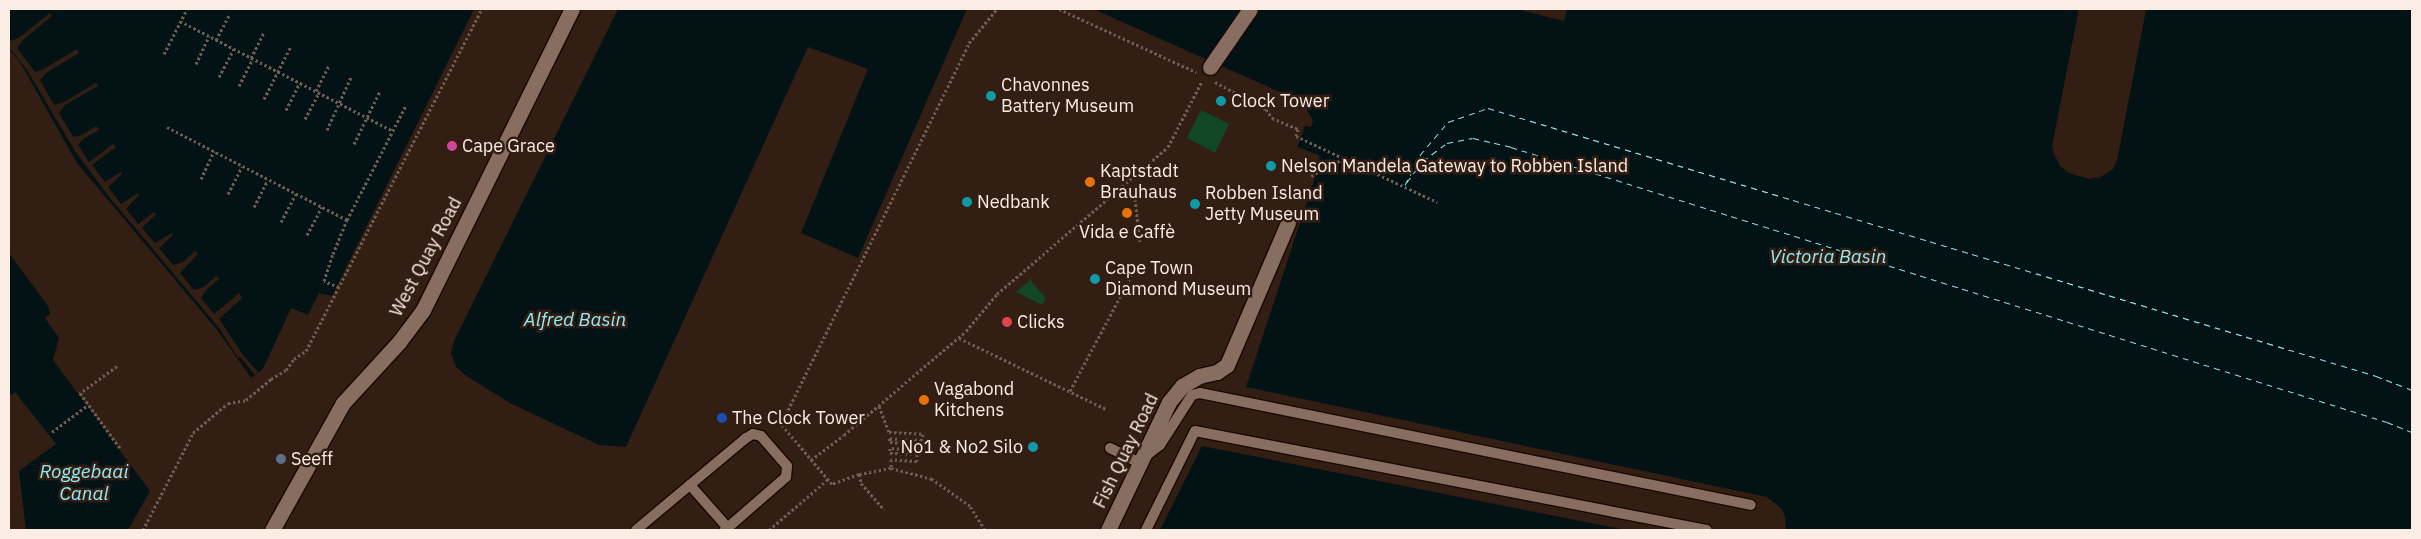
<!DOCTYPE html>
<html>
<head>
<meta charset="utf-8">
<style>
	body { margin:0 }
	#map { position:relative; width:2421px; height:539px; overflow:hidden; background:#331e13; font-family:"IBM Plex Sans",sans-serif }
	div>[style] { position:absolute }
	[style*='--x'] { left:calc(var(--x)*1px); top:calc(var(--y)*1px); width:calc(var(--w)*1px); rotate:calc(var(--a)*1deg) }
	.green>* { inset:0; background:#124726 }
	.water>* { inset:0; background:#031315 }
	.pier>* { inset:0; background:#331e13 }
	.ferry>* { height:1px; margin-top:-0.5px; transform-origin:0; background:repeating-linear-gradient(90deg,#90ecf8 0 6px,transparent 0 11px) }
	.path>* { height:3px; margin-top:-1.5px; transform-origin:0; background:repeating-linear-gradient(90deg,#6f5c52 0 2.5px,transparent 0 5px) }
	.roads { filter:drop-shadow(1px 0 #1a0801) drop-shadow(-1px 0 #1a0801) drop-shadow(0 1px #1a0801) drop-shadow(0 -1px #1a0801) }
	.lane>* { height:10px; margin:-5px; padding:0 5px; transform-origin:5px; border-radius:5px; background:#876e60 }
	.street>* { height:15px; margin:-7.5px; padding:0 7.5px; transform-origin:7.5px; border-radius:7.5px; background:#876e60 }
	.dots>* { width:14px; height:14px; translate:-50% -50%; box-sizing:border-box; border:2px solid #331e13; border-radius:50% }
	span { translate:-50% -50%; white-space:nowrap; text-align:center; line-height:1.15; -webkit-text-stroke:5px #331e13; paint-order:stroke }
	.poi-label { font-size:18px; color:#fbece4 }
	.left { translate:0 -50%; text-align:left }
	.right { translate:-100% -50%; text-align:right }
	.street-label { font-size:18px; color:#fbece4 }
	.water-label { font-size:19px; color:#90ecf8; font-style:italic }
	.frame { position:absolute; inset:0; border:10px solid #fbece4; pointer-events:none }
</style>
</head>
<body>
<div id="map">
	<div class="green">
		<div style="clip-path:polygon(1201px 110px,1229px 124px,1215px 153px,1187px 138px)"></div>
		<div style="clip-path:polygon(1030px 280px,1046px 298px,1042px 305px,1016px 292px)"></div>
	</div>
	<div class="water">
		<div style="clip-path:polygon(9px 9px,474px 9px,332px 296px,319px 293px,308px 315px,291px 308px,263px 369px,251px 378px,218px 331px,77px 163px,21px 64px,9px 49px)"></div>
		<div style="clip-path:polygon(618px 9px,967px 9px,858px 258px,801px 233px,868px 69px,808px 47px,626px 447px,599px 445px,510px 403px,465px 375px,456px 367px,451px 354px,454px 341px)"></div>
		<div style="clip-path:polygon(1093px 9px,1516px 9px,1564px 21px,1567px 9px,2079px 9px,2052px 147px,2055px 157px,2067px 172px,2089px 179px,2106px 174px,2117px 160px,2146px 9px,2412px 9px,2412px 530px,1786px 530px,1785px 517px,1782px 509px,1767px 497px,1246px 387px,1320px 162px,1319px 155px,1297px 147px,1305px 126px,1311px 127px,1313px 120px,1305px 107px,1298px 109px,1300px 101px)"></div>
		<div style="clip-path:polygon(9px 253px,48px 306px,50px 314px,45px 318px,59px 338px,53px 360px,150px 491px,128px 530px,26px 530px,19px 471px,56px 444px,15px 392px,9px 396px)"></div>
		<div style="clip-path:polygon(1202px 446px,1626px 530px,1160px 530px)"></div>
	</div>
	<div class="pier">
		<div style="clip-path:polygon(2079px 9px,2081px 9px,2054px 147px,2062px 164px,2069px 170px,2089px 176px,2098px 176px,2105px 172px,2114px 159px,2144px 9px,2146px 9px,2117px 160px,2113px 169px,2099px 178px,2078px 176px,2068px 172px,2060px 166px,2052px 147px)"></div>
		<div style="clip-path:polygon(50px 13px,52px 16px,23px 40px,17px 48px,35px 72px,44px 69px,77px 49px,79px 53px,46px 73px,40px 80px,54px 105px,64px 102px,96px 83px,98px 86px,65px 105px,59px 113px,73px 137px,82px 135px,96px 126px,99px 130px,83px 139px,78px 145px,89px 162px,113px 144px,116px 147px,92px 165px,105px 182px,121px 172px,122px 174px,108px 187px,121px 204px,138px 193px,139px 195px,126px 209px,138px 224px,154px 212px,156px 214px,142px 228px,155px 243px,172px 233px,173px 235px,159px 248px,173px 265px,183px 262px,195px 251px,198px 254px,180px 273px,194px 290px,204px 287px,216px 276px,219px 279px,206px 290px,201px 298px,214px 314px,239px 293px,242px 298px,219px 319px,243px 355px,258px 372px,255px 375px,240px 357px,238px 358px,220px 329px,110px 198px,75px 151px,27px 70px,9px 47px,9px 38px,11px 41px,20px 37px)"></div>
	</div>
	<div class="ferry">
		<div style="--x:1407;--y:182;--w:26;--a:-53"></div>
		<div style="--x:1423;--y:161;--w:30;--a:-37"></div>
		<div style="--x:1447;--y:143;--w:26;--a:-11"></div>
		<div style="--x:1473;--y:138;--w:39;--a:13"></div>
		<div style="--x:1511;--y:147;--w:918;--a:17.43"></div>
		<div style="--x:2387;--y:422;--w:27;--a:22"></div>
		<div style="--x:1405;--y:185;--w:34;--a:-63"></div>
		<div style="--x:1420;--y:155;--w:43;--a:-49.7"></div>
		<div style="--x:1448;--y:122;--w:42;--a:-19.3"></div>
		<div style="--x:1488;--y:108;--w:928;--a:16.79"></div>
		<div style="--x:2376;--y:376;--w:39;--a:21"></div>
	</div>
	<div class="path">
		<div style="--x:1059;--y:9;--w:151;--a:24.7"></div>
		<div style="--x:180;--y:21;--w:240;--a:27.3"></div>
		<div style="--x:216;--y:40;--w:30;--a:-62"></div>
		<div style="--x:164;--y:54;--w:51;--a:-62.9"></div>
		<div style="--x:251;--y:58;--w:29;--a:-63"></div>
		<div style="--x:196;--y:64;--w:31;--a:-65"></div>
		<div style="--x:219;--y:77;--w:32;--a:-62"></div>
		<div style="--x:1215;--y:82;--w:58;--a:27.9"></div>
		<div style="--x:1266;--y:109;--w:11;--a:56"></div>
		<div style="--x:1272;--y:118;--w:28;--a:23"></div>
		<div style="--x:1298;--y:129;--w:7;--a:106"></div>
		<div style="--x:1296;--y:136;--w:156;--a:25.1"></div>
		<div style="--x:239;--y:86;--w:30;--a:-63"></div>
		<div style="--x:316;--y:91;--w:29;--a:-63"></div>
		<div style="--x:264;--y:99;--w:59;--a:-63"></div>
		<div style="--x:286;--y:110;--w:30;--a:-63"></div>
		<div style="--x:305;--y:119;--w:30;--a:-62"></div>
		<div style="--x:167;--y:127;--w:203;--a:27.3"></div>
		<div style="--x:327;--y:130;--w:58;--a:-65.6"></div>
		<div style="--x:354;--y:144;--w:59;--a:-63.9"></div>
		<div style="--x:1311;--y:176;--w:38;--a:-28"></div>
		<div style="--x:201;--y:179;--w:31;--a:-65"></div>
		<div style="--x:1122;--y:187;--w:18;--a:43"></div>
		<div style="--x:1135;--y:199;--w:44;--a:83.5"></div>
		<div style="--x:228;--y:194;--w:31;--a:-63"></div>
		<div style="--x:254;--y:207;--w:30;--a:-63"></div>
		<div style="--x:281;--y:222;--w:32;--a:-62"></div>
		<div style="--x:307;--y:235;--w:32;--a:-62"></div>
		<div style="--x:339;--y:287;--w:16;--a:-158"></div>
		<div style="--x:324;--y:281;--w:28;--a:-72"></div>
		<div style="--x:333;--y:254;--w:37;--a:-68"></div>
		<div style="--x:347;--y:220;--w:129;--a:-62.8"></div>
		<div style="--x:959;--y:338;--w:163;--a:25.8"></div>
		<div style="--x:117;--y:366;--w:46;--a:143.9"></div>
		<div style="--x:80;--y:393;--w:68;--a:54"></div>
		<div style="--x:1070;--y:391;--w:143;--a:-62"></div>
		<div style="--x:879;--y:406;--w:28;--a:69"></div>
		<div style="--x:889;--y:432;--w:34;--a:3"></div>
		<div style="--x:923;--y:434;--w:6;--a:99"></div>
		<div style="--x:922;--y:440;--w:33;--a:-177"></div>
		<div style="--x:889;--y:438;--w:4;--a:76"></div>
		<div style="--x:890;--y:442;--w:30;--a:6"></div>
		<div style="--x:920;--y:445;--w:5;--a:101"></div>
		<div style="--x:919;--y:450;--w:29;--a:-176"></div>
		<div style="--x:890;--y:448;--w:5;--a:90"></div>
		<div style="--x:890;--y:453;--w:27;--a:2"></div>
		<div style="--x:917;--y:454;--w:7;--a:90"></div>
		<div style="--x:917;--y:461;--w:26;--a:-176"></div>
		<div style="--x:891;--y:459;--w:9;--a:90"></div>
		<div style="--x:52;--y:432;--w:45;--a:-36.9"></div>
		<div style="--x:811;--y:460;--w:41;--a:-37.1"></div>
		<div style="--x:844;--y:435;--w:160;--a:-40.4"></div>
		<div style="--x:966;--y:331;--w:48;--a:-50"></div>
		<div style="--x:997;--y:294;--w:225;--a:-40.7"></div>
		<div style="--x:1168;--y:147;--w:74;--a:-62.7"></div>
		<div style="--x:859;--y:474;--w:9;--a:77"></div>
		<div style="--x:861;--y:483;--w:35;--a:49"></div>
		<div style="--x:143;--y:530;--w:109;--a:-62.7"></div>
		<div style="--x:193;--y:433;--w:46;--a:-40.6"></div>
		<div style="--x:228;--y:403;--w:18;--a:-9"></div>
		<div style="--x:246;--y:400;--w:33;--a:-40"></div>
		<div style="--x:271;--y:379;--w:17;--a:-31"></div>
		<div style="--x:286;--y:370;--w:14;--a:-54"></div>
		<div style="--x:294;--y:359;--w:14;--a:-34"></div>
		<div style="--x:306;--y:351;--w:385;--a:-62.8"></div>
		<div style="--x:769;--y:530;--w:78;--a:-40.8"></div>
		<div style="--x:985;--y:530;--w:28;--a:-122"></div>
		<div style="--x:970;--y:506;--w:47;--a:-144.6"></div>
		<div style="--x:932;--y:479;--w:42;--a:-165"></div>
		<div style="--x:891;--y:468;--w:33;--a:169"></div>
		<div style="--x:859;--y:474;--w:29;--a:160"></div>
		<div style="--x:832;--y:484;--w:80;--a:-130.4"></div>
		<div style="--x:780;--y:423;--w:15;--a:-58"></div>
		<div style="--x:788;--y:410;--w:409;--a:-63.7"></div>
		<div style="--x:969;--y:43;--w:44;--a:-50.5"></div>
	</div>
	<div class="roads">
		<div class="lane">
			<div style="--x:1110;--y:448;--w:31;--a:27"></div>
			<div style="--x:1138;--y:462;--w:28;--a:-38"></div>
			<div style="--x:1160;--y:445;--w:59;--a:-57.4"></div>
			<div style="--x:1192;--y:395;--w:8;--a:-14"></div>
			<div style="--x:1200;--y:393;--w:562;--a:11.49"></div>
			<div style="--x:690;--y:485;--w:57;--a:48.5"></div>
			<div style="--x:636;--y:530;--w:143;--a:-39.9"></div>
			<div style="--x:746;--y:438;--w:8;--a:-30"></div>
			<div style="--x:753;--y:434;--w:8;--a:14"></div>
			<div style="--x:761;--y:436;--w:40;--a:49"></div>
			<div style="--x:787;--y:466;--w:11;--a:95"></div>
			<div style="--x:786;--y:477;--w:81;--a:139"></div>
			<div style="--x:1146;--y:530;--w:110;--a:-63.7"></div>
			<div style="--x:1195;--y:431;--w:521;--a:10.94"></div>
		</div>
		<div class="street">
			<div style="--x:1210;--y:67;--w:70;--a:-55.4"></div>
			<div style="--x:272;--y:530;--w:145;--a:-60.8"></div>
			<div style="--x:343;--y:403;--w:83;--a:-47.4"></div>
			<div style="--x:399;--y:342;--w:40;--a:-53"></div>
			<div style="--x:423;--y:310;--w:336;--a:-63.7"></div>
			<div style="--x:1108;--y:530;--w:142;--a:-64.5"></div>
			<div style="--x:1169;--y:402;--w:21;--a:-51"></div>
			<div style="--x:1182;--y:386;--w:20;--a:-30"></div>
			<div style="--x:1199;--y:376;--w:18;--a:-13"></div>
			<div style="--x:1217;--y:372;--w:12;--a:-35"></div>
			<div style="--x:1227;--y:365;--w:155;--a:-66.8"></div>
		</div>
	</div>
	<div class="dots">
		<div style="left:991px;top:96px;background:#0f9aa8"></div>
		<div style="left:1221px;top:101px;background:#0f9aa8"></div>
		<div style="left:452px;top:146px;background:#d1479c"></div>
		<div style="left:1271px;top:166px;background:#0f9aa8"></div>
		<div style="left:1090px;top:182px;background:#e8710a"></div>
		<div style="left:967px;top:202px;background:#0f9aa8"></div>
		<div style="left:1195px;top:204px;background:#0f9aa8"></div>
		<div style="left:1127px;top:213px;background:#e8710a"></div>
		<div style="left:1095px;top:279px;background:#0f9aa8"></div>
		<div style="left:1007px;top:322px;background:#e0444e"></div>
		<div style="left:924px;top:400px;background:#e8710a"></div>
		<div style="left:722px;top:418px;background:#1a4fb4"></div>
		<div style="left:1033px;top:447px;background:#0f9aa8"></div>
		<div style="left:281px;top:459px;background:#5c6f8a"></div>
	</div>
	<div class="poi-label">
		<span class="left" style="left:1001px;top:96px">Chavonnes<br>Battery Museum</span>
		<span class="left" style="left:1231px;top:101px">Clock Tower</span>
		<span class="left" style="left:462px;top:146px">Cape Grace</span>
		<span class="left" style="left:1281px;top:166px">Nelson Mandela Gateway to Robben Island</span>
		<span class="left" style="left:1100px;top:182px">Kaptstadt<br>Brauhaus</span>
		<span class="left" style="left:1205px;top:204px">Robben Island<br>Jetty Museum</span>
		<span class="left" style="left:977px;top:202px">Nedbank</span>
		<span style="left:1127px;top:232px">Vida e Caffè</span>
		<span class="left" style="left:1105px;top:279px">Cape Town<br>Diamond Museum</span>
		<span class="left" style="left:1017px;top:322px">Clicks</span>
		<span class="left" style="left:934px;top:400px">Vagabond<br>Kitchens</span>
		<span class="left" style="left:732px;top:418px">The Clock Tower</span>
		<span class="right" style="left:1023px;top:447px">No1 &amp; No2 Silo</span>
		<span class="left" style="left:291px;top:459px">Seeff</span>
	</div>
	<div class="street-label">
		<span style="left:426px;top:257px;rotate:-62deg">West Quay Road</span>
		<span style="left:1126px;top:451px;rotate:-64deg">Fish Quay Road</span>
	</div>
	<div class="water-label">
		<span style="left:1828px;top:257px">Victoria Basin</span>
		<span style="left:575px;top:320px">Alfred Basin</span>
		<span style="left:84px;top:483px">Roggebaai<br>Canal</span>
	</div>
	<div class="frame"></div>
</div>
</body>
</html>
